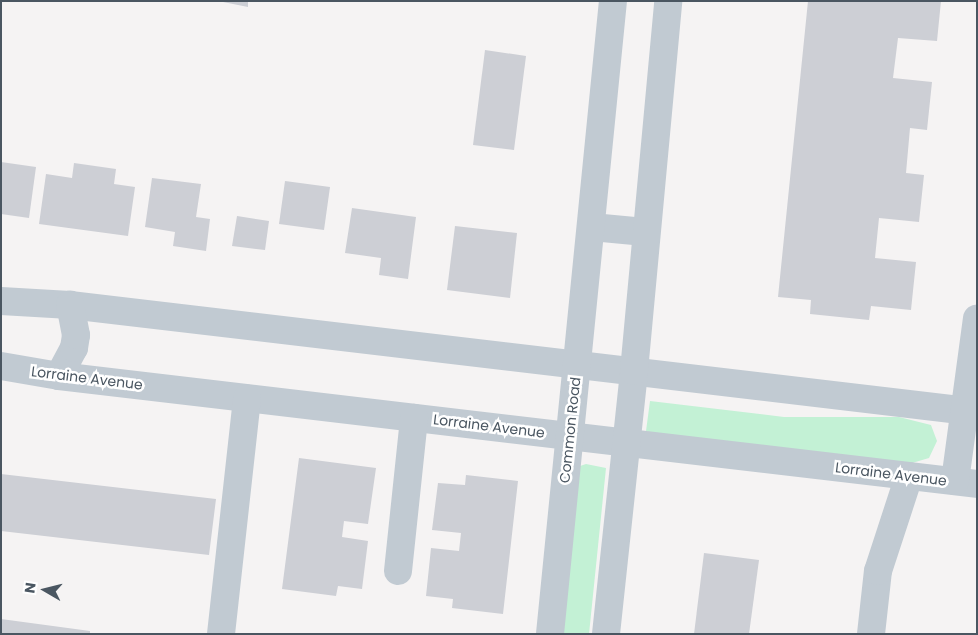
<!DOCTYPE html>
<html>
<head>
<meta charset="utf-8">
<style>
	body { margin:0 }
	#map { position:relative; width:978px; height:635px; overflow:hidden; background:#f5f3f3; font-family:Poppins,sans-serif }
	div>[style] { position:absolute }
	[style*='--x'] { left:calc(var(--x)*1px); top:calc(var(--y)*1px); width:calc(var(--w)*1px); rotate:calc(var(--a)*1deg) }
	.green>* { inset:0; background:#c3f1d5 }
	.building>* { inset:0; background:#cdcfd5 }
	.minor>* { height:28px; margin:-14px; padding:0 14px; transform-origin:14px; border-radius:14px; background:#c1cad2 }
	span { translate:-50% -50%; white-space:nowrap; text-align:center; line-height:1.15; -webkit-text-stroke:5px #fff; paint-order:stroke }
	.street-label { font-size:14px; color:#4a5661 }
	.frame { position:absolute; inset:0; border:2px solid #4a5661; pointer-events:none }
	.north { position:absolute; left:20px; top:565px; width:50px; height:50px; -webkit-text-stroke:4px #fff; paint-order:stroke; rotate:278deg; font-size:14px; font-weight:700; line-height:20px; text-align:center; color:#4a5661 }
	.north::after { content:''; display:block; margin:auto; width:18px; height:22px; background:#4a5661; clip-path:polygon(50% 0,100% 100%,50% 72%,0 100%) }
</style>
</head>
<body>
<div id="map">
	<div class="green">
		<div style="clip-path:polygon(650px 401px,784px 417px,899px 417px,931px 425px,937px 441px,929px 458px,912px 463px,654px 434px,646px 431px)"></div>
		<div style="clip-path:polygon(586px 464px,606px 468px,589px 634px,563px 634px,580px 466px)"></div>
	</div>
	<div class="building">
		<div style="clip-path:polygon(218px 1px,248px 1px,248px 7px)"></div>
		<div style="clip-path:polygon(808px 1px,941px 1px,937px 41px,898px 38px,893px 78px,932px 82px,927px 130px,910px 128px,906px 173px,924px 175px,919px 222px,879px 218px,875px 258px,916px 262px,911px 310px,871px 306px,869px 320px,810px 314px,811px 300px,778px 297px)"></div>
		<div style="clip-path:polygon(485px 50px,526px 56px,514px 150px,473px 145px)"></div>
		<div style="clip-path:polygon(1px 162px,36px 167px,29px 218px,1px 214px)"></div>
		<div style="clip-path:polygon(74px 163px,116px 169px,114px 184px,135px 187px,128px 236px,39px 224px,46px 174px,72px 178px)"></div>
		<div style="clip-path:polygon(152px 178px,201px 184px,196px 217px,210px 219px,206px 251px,173px 246px,175px 232px,145px 227px)"></div>
		<div style="clip-path:polygon(285px 181px,330px 187px,324px 230px,279px 224px)"></div>
		<div style="clip-path:polygon(352px 208px,416px 217px,408px 279px,379px 275px,381px 258px,345px 253px)"></div>
		<div style="clip-path:polygon(237px 216px,269px 221px,265px 250px,232px 246px)"></div>
		<div style="clip-path:polygon(455px 226px,517px 233px,510px 298px,447px 290px)"></div>
		<div style="clip-path:polygon(299px 458px,376px 468px,368px 524px,344px 521px,342px 537px,368px 541px,362px 589px,338px 586px,336px 596px,282px 589px)"></div>
		<div style="clip-path:polygon(1px 474px,216px 499px,209px 555px,1px 531px)"></div>
		<div style="clip-path:polygon(466px 475px,518px 481px,503px 614px,452px 608px,453px 599px,426px 596px,431px 548px,459px 551px,461px 533px,432px 530px,438px 483px,465px 485px)"></div>
		<div style="clip-path:polygon(704px 553px,759px 560px,749px 634px,694px 634px)"></div>
		<div style="clip-path:polygon(1px 619px,90px 631px,90px 634px,1px 634px)"></div>
	</div>
	<div class="minor">
		<div style="--x:592;--y:227;--w:53;--a:5.4"></div>
		<div style="--x:1;--y:301;--w:69;--a:3.3"></div>
		<div style="--x:70;--y:305;--w:913;--a:6.73"></div>
		<div style="--x:1;--y:366;--w:59;--a:9.8"></div>
		<div style="--x:59;--y:376;--w:924;--a:6.71"></div>
		<div style="--x:59;--y:376;--w:32;--a:-62"></div>
		<div style="--x:74;--y:348;--w:13;--a:-81"></div>
		<div style="--x:76;--y:335;--w:31;--a:-101"></div>
		<div style="--x:955;--y:481;--w:164;--a:-82.3"></div>
		<div style="--x:398;--y:571;--w:154;--a:-84"></div>
		<div style="--x:221;--y:634;--w:237;--a:-83.7"></div>
		<div style="--x:550;--y:634;--w:636;--a:-84.32"></div>
		<div style="--x:606;--y:634;--w:264;--a:-83.9"></div>
		<div style="--x:634;--y:371;--w:372;--a:-84.7"></div>
		<div style="--x:871;--y:634;--w:63;--a:-83.7"></div>
		<div style="--x:878;--y:571;--w:100;--a:-71.9"></div>
	</div>
	<div class="street-label">
		<span style="left:87px;top:378px;rotate:7deg">Lorraine Avenue</span>
		<span style="left:489px;top:426px;rotate:7deg">Lorraine Avenue</span>
		<span style="left:570px;top:430px;rotate:-84deg">Common Road</span>
		<span style="left:891px;top:474px;rotate:7deg">Lorraine Avenue</span>
	</div>
	<div class="frame"></div>
	<div class="north">N</div>
</div>
</body>
</html>
